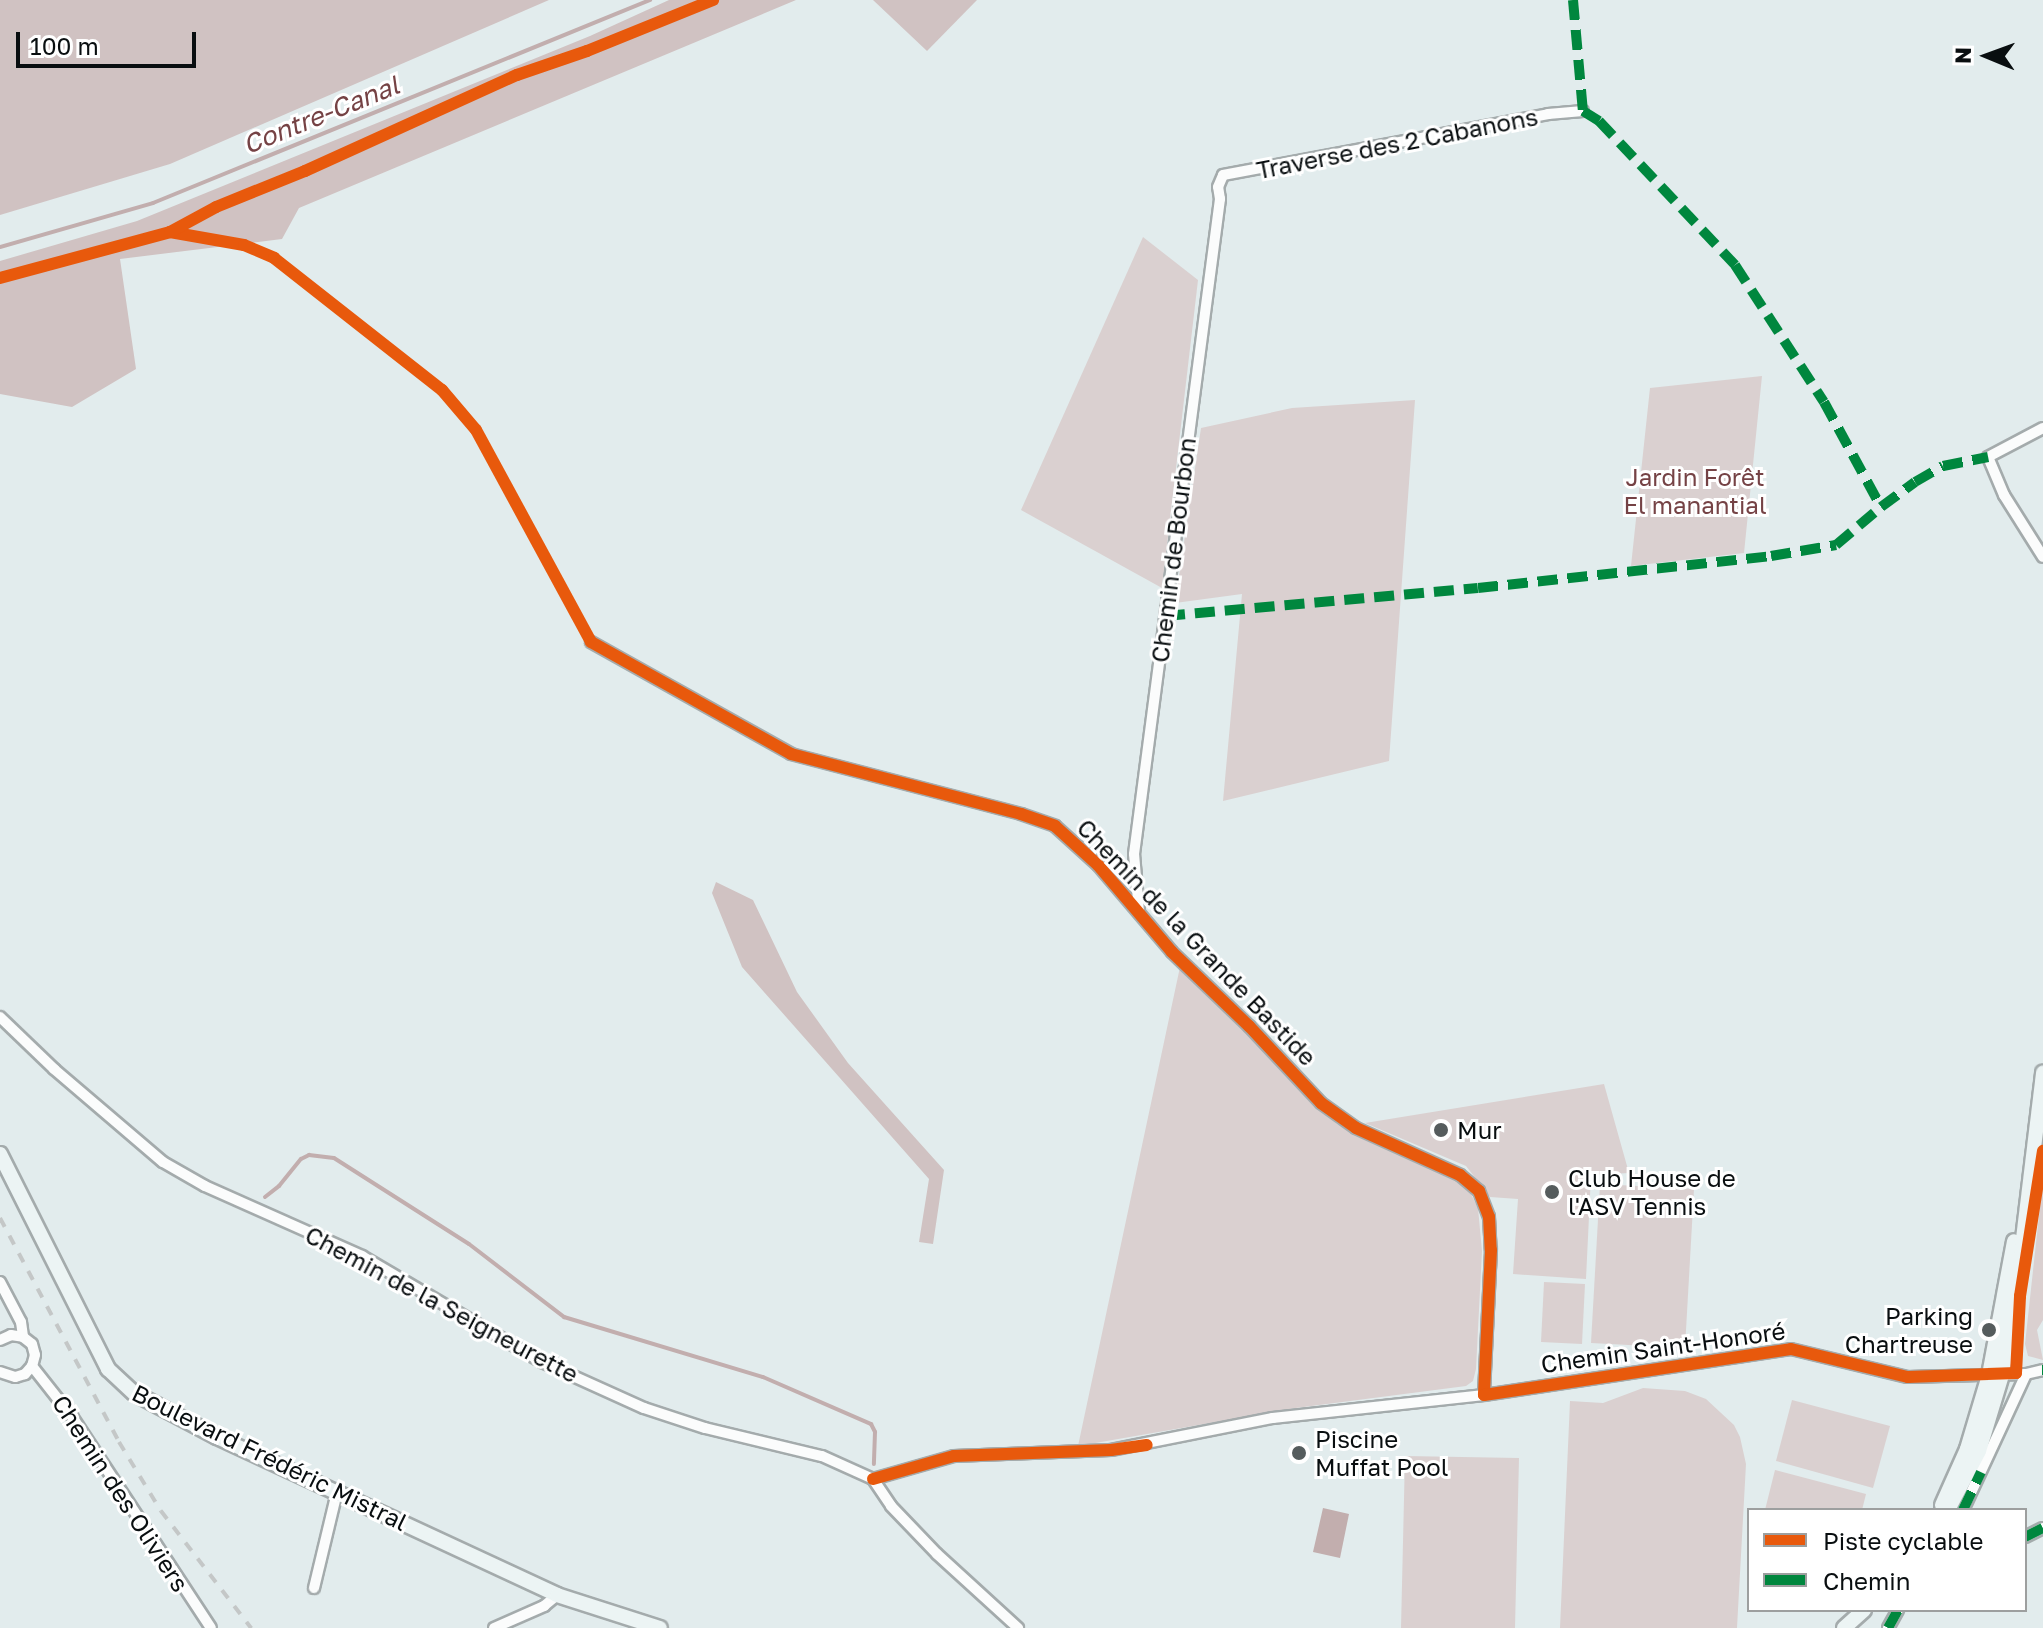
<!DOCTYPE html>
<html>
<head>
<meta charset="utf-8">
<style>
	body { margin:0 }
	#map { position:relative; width:2043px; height:1628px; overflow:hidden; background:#e2eced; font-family:"Golos Text",sans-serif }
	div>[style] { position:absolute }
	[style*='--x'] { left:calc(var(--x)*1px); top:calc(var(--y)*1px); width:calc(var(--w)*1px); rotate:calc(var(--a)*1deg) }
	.green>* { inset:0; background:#dad0d0 }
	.forest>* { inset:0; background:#d0c2c2 }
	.water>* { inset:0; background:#c2aeae }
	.stream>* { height:4px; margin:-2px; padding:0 2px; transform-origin:2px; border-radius:2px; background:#c2aeae }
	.roads { filter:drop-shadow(2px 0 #a4abac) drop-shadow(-2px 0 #a4abac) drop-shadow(0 2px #a4abac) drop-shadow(0 -2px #a4abac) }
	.minor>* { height:10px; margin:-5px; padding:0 5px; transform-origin:5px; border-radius:5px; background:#fbfcfc }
	.secondary>* { height:14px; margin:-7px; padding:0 7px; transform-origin:7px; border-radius:7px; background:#ecf4f4 }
	.rail>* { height:4px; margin-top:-2px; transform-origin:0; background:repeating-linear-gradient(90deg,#c4c7c7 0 10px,transparent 0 20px) }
	.quiet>* { height:10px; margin-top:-5px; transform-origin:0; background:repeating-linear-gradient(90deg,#00873e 0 20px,transparent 0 30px) }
	.cycleway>* { height:12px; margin:-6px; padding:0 6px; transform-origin:6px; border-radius:6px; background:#e8590c }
	.dots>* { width:22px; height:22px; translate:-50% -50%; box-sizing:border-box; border:4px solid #fff; border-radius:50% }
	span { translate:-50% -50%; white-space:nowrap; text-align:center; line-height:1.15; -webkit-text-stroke:6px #fff; paint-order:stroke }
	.street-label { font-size:24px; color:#090e10 }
	.park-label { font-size:24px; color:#754245 }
	.poi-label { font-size:24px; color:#090e10 }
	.left { translate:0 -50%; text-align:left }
	.right { translate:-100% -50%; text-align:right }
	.water-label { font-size:26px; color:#754244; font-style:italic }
	.legend { position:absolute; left:1747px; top:1508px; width:280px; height:104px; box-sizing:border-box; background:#fff; border:2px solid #9d9f9f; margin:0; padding:10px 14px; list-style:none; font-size:24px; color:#090e10 }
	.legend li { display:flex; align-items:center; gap:16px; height:40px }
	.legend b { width:40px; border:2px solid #9d9f9f }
	.north { position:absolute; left:1947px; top:16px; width:80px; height:80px; -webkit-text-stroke:6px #fff; paint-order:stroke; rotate:271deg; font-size:22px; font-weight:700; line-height:32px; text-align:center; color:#090e10 }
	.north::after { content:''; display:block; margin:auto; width:28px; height:36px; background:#090e10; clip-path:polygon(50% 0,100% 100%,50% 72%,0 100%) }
	.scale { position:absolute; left:16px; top:32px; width:180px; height:36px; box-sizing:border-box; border:4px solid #090e10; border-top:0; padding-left:10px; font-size:24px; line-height:28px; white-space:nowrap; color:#090e10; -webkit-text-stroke:6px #fff; paint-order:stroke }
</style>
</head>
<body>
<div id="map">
	<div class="green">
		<div style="clip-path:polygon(1143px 237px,1198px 280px,1162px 588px,1021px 510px)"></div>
		<div style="clip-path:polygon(1762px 376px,1744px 553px,1631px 566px,1650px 388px)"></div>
		<div style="clip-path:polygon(1415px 400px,1389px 761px,1223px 801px,1242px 594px,1175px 603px,1201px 428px,1292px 408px)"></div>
		<div style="clip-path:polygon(1180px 967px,1337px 1124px,1442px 1168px,1459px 1179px,1471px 1194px,1478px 1208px,1482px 1251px,1476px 1369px,1473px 1381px,1466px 1386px,1296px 1408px,1078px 1446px)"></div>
		<div style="clip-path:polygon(1604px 1084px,1629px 1173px,1591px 1175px,1586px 1279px,1513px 1274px,1518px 1199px,1490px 1197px,1466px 1166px,1365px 1123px)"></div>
		<div style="clip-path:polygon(2043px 1179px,2043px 1320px,2037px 1330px,2043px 1360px,2028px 1356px,2025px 1344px)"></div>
		<div style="clip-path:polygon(1600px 1184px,1694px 1189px,1685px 1348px,1591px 1343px)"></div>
		<div style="clip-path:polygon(1544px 1282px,1585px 1284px,1582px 1344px,1541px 1342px)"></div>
		<div style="clip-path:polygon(1643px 1388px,1685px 1391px,1706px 1399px,1734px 1425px,1740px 1437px,1746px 1464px,1737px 1628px,1560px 1628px,1570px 1401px,1603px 1403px)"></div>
		<div style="clip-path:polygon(1792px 1400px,1890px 1426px,1873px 1488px,1776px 1461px)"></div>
		<div style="clip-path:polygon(1405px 1456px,1519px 1458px,1515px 1628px,1401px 1628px)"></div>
		<div style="clip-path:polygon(1775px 1470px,1866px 1494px,1862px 1510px,1765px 1510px)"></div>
	</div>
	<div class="forest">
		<div style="clip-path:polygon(0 0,549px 0,170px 164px,0 215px)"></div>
		<div style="clip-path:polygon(669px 0,796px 0,299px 208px,282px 239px,120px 259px,136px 369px,72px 407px,0 394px,0 261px,137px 221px,590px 36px)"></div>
		<div style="clip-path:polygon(873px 0,977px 0,927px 51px)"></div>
		<div style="clip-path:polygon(716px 882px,753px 900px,797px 992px,848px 1063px,944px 1170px,933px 1244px,919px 1242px,929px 1179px,742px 967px,712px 893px)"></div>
	</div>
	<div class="water">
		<div style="clip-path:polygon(1323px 1508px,1349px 1514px,1340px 1558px,1313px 1552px)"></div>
	</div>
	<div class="stream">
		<div style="--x:0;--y:247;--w:159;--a:-16"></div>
		<div style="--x:153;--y:203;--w:537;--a:-22.22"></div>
		<div style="--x:265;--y:1197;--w:18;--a:-38"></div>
		<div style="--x:279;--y:1186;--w:35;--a:-51"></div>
		<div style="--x:301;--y:1159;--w:9;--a:-27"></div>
		<div style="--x:309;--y:1155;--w:25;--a:7"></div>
		<div style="--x:334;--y:1158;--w:160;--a:32.5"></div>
		<div style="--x:469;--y:1244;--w:120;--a:37.5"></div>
		<div style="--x:564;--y:1317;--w:208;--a:16.8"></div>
		<div style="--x:763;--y:1377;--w:118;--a:23.5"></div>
		<div style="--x:871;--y:1424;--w:9;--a:63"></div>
		<div style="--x:875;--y:1432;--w:32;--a:92"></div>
	</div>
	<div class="roads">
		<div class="minor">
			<div style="--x:2043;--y:428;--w:62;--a:152.2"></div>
			<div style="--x:1988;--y:457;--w:41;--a:67.2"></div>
			<div style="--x:2004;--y:495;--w:73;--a:57.8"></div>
			<div style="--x:591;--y:642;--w:229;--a:29.2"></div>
			<div style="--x:791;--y:754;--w:238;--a:14.6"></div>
			<div style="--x:1021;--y:814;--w:36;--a:19"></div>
			<div style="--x:1055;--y:826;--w:58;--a:42.2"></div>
			<div style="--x:1098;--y:865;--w:114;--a:49.6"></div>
			<div style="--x:1172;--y:952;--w:107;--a:43.9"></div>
			<div style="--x:1249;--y:1026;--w:105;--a:46.9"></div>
			<div style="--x:1321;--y:1103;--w:43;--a:35.5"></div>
			<div style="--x:1356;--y:1128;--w:114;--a:24.3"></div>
			<div style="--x:1460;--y:1175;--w:25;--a:40"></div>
			<div style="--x:1479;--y:1191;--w:28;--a:69"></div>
			<div style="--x:1489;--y:1217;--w:33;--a:87"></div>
			<div style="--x:1491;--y:1250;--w:145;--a:92.8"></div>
			<div style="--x:1139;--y:912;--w:58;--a:-94.9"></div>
			<div style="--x:1134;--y:854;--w:661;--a:-82.52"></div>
			<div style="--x:1220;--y:199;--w:12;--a:-99"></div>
			<div style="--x:1218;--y:187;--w:13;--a:-67"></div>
			<div style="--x:1223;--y:175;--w:331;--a:-10.6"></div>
			<div style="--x:1548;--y:114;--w:35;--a:-5"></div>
			<div style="--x:0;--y:1017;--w:75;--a:43.9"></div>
			<div style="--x:54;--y:1069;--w:143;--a:40.5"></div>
			<div style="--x:163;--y:1162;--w:48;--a:29.7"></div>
			<div style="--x:205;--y:1186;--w:172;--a:24"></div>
			<div style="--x:362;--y:1256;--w:209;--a:30.5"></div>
			<div style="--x:542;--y:1362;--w:112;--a:24.3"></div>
			<div style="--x:644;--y:1408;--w:64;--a:18.2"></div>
			<div style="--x:705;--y:1428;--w:120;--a:13.5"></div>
			<div style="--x:822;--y:1456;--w:56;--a:24.3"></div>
			<div style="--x:873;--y:1479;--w:32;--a:56"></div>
			<div style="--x:891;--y:1506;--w:66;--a:46.2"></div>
			<div style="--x:937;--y:1554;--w:110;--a:42.4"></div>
			<div style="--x:0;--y:1282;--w:45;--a:62.3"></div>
			<div style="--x:21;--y:1322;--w:15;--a:82"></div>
			<div style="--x:0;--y:1340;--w:12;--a:-24"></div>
			<div style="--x:11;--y:1335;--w:12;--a:9"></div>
			<div style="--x:23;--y:1337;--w:11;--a:38"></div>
			<div style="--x:32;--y:1344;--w:11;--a:75"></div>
			<div style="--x:35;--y:1355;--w:11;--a:105"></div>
			<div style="--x:32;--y:1366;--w:11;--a:131"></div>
			<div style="--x:25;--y:1374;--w:10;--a:163"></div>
			<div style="--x:15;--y:1377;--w:16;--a:-162"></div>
			<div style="--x:32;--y:1366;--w:66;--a:51.7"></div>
			<div style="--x:73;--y:1418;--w:251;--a:56.7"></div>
			<div style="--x:873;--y:1479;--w:84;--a:-15.9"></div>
			<div style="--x:954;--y:1456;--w:157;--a:-2.2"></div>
			<div style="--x:1111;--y:1450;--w:165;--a:-11.2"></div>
			<div style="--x:1273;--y:1418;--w:212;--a:-6.2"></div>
			<div style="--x:1484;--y:1395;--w:310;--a:-8.5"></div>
			<div style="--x:1791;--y:1349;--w:120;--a:13.5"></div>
			<div style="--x:1908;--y:1377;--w:118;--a:-1.5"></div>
			<div style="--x:2026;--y:1374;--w:17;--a:-13"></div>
			<div style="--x:1963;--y:1510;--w:150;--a:-65.1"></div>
			<div style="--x:2025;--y:1537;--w:20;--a:-27"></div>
			<div style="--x:314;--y:1588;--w:99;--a:-76.5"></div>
			<div style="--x:494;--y:1628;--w:55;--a:-23.7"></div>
			<div style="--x:544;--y:1606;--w:17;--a:-40"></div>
			<div style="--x:1888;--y:1628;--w:21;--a:-61"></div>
		</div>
		<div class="secondary">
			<div style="--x:0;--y:1154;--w:241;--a:63.3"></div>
			<div style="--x:108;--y:1369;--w:35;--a:43"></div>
			<div style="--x:134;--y:1393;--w:94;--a:27.9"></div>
			<div style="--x:217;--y:1437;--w:375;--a:24.9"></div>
			<div style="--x:557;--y:1595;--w:108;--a:17.8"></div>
			<div style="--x:1942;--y:1505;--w:61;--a:-65.9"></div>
			<div style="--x:1967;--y:1449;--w:77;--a:-73.4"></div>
			<div style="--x:1989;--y:1375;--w:136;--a:-79.4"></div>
			<div style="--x:1948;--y:1510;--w:67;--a:-62.3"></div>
			<div style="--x:1979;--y:1451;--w:79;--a:-73.2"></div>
			<div style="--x:2002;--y:1375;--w:96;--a:-80.4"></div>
			<div style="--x:2018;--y:1280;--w:209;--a:-83.1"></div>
			<div style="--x:1844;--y:1628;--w:27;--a:-42"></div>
		</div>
	</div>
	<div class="rail">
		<div style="--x:0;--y:1218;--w:254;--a:62"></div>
		<div style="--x:119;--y:1442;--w:81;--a:58.7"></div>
		<div style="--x:161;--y:1511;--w:148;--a:52.4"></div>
	</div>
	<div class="quiet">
		<div style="--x:1573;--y:0;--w:111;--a:84.9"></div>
		<div style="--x:1583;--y:111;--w:19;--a:32"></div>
		<div style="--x:1599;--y:121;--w:198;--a:46.6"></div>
		<div style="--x:1735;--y:265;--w:163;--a:57"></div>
		<div style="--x:1824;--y:402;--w:119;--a:61.5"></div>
		<div style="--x:1881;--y:507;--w:42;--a:-36.3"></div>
		<div style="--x:1915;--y:482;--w:32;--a:-30"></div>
		<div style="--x:1943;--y:466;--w:46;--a:-11.3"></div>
		<div style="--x:1165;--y:616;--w:314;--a:-5.1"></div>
		<div style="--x:1478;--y:588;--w:295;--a:-6.2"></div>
		<div style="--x:1771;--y:556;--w:66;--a:-9.6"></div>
		<div style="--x:1836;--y:545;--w:59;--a:-40.2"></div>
		<div style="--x:2042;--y:1370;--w:1;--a:0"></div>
		<div style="--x:1963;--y:1510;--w:42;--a:-64.7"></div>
		<div style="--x:2025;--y:1537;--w:20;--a:-27"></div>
		<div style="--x:1888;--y:1628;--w:21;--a:-61"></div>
	</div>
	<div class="cycleway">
		<div style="--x:170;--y:232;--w:75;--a:10"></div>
		<div style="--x:244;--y:245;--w:33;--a:23"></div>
		<div style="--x:274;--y:258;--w:214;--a:38.2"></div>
		<div style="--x:442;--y:390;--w:52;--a:49.6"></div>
		<div style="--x:476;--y:430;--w:241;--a:61.5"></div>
		<div style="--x:591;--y:642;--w:229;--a:29.2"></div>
		<div style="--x:791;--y:754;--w:238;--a:14.6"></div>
		<div style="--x:1021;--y:814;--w:36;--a:19"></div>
		<div style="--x:1055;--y:826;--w:58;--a:42.2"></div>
		<div style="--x:1098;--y:865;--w:114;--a:49.6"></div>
		<div style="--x:1172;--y:952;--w:107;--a:43.9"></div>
		<div style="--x:1249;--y:1026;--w:105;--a:46.9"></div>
		<div style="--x:1321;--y:1103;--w:43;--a:35.5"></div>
		<div style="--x:1356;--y:1128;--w:114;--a:24.3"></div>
		<div style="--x:1460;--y:1175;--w:25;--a:40"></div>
		<div style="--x:1479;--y:1191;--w:28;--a:69"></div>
		<div style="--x:1489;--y:1217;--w:33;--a:87"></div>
		<div style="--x:1491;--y:1250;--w:145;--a:92.8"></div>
		<div style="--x:1484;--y:1395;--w:310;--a:-8.5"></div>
		<div style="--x:1791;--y:1349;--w:120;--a:13.5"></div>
		<div style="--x:1908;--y:1377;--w:108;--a:-2.1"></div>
		<div style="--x:2016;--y:1373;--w:77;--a:-87"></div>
		<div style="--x:2020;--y:1296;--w:147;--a:-81"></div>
		<div style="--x:0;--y:278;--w:176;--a:-15.1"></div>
		<div style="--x:170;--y:232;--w:52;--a:-28.5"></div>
		<div style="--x:216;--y:207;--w:96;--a:-22"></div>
		<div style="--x:305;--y:171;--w:233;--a:-24.4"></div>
		<div style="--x:517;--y:75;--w:74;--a:-18.9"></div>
		<div style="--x:587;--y:51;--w:136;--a:-22"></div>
		<div style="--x:873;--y:1479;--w:84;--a:-15.9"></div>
		<div style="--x:954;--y:1456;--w:157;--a:-2.2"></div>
		<div style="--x:1111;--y:1450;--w:36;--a:-8"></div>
	</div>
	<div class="dots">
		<div style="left:1441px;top:1130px;background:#555c5d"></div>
		<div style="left:1552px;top:1192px;background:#555c5d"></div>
		<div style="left:1989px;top:1330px;background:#555c5d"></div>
		<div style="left:1299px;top:1453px;background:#555c5d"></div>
	</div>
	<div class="street-label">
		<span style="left:1397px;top:143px;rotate:-11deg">Traverse des 2 Cabanons</span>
		<span style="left:1173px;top:550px;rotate:-83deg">Chemin de Bourbon</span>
		<span style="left:1197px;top:942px;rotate:46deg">Chemin de la Grande Bastide</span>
		<span style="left:442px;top:1304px;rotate:28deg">Chemin de la Seigneurette</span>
		<span style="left:1663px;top:1347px;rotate:-8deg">Chemin Saint-Honoré</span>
		<span style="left:270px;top:1457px;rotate:26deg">Boulevard Frédéric Mistral</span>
		<span style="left:121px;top:1493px;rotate:57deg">Chemin des Oliviers</span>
	</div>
	<div class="park-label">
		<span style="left:1695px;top:491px">Jardin Forêt<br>El manantial</span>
	</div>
	<div class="poi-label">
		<span class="left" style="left:1457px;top:1130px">Mur</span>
		<span class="left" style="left:1568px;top:1192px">Club House de<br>l'ASV Tennis</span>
		<span class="right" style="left:1973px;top:1330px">Parking<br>Chartreuse</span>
		<span class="left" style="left:1315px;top:1453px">Piscine<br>Muffat Pool</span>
	</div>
	<div class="water-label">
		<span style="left:321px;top:115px;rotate:-22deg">Contre-Canal</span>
	</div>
	<ul class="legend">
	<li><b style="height:10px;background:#e8590c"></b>Piste cyclable</li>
	<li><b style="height:10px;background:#00873e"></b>Chemin</li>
	</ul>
	<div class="north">N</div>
	<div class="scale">100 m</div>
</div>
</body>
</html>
